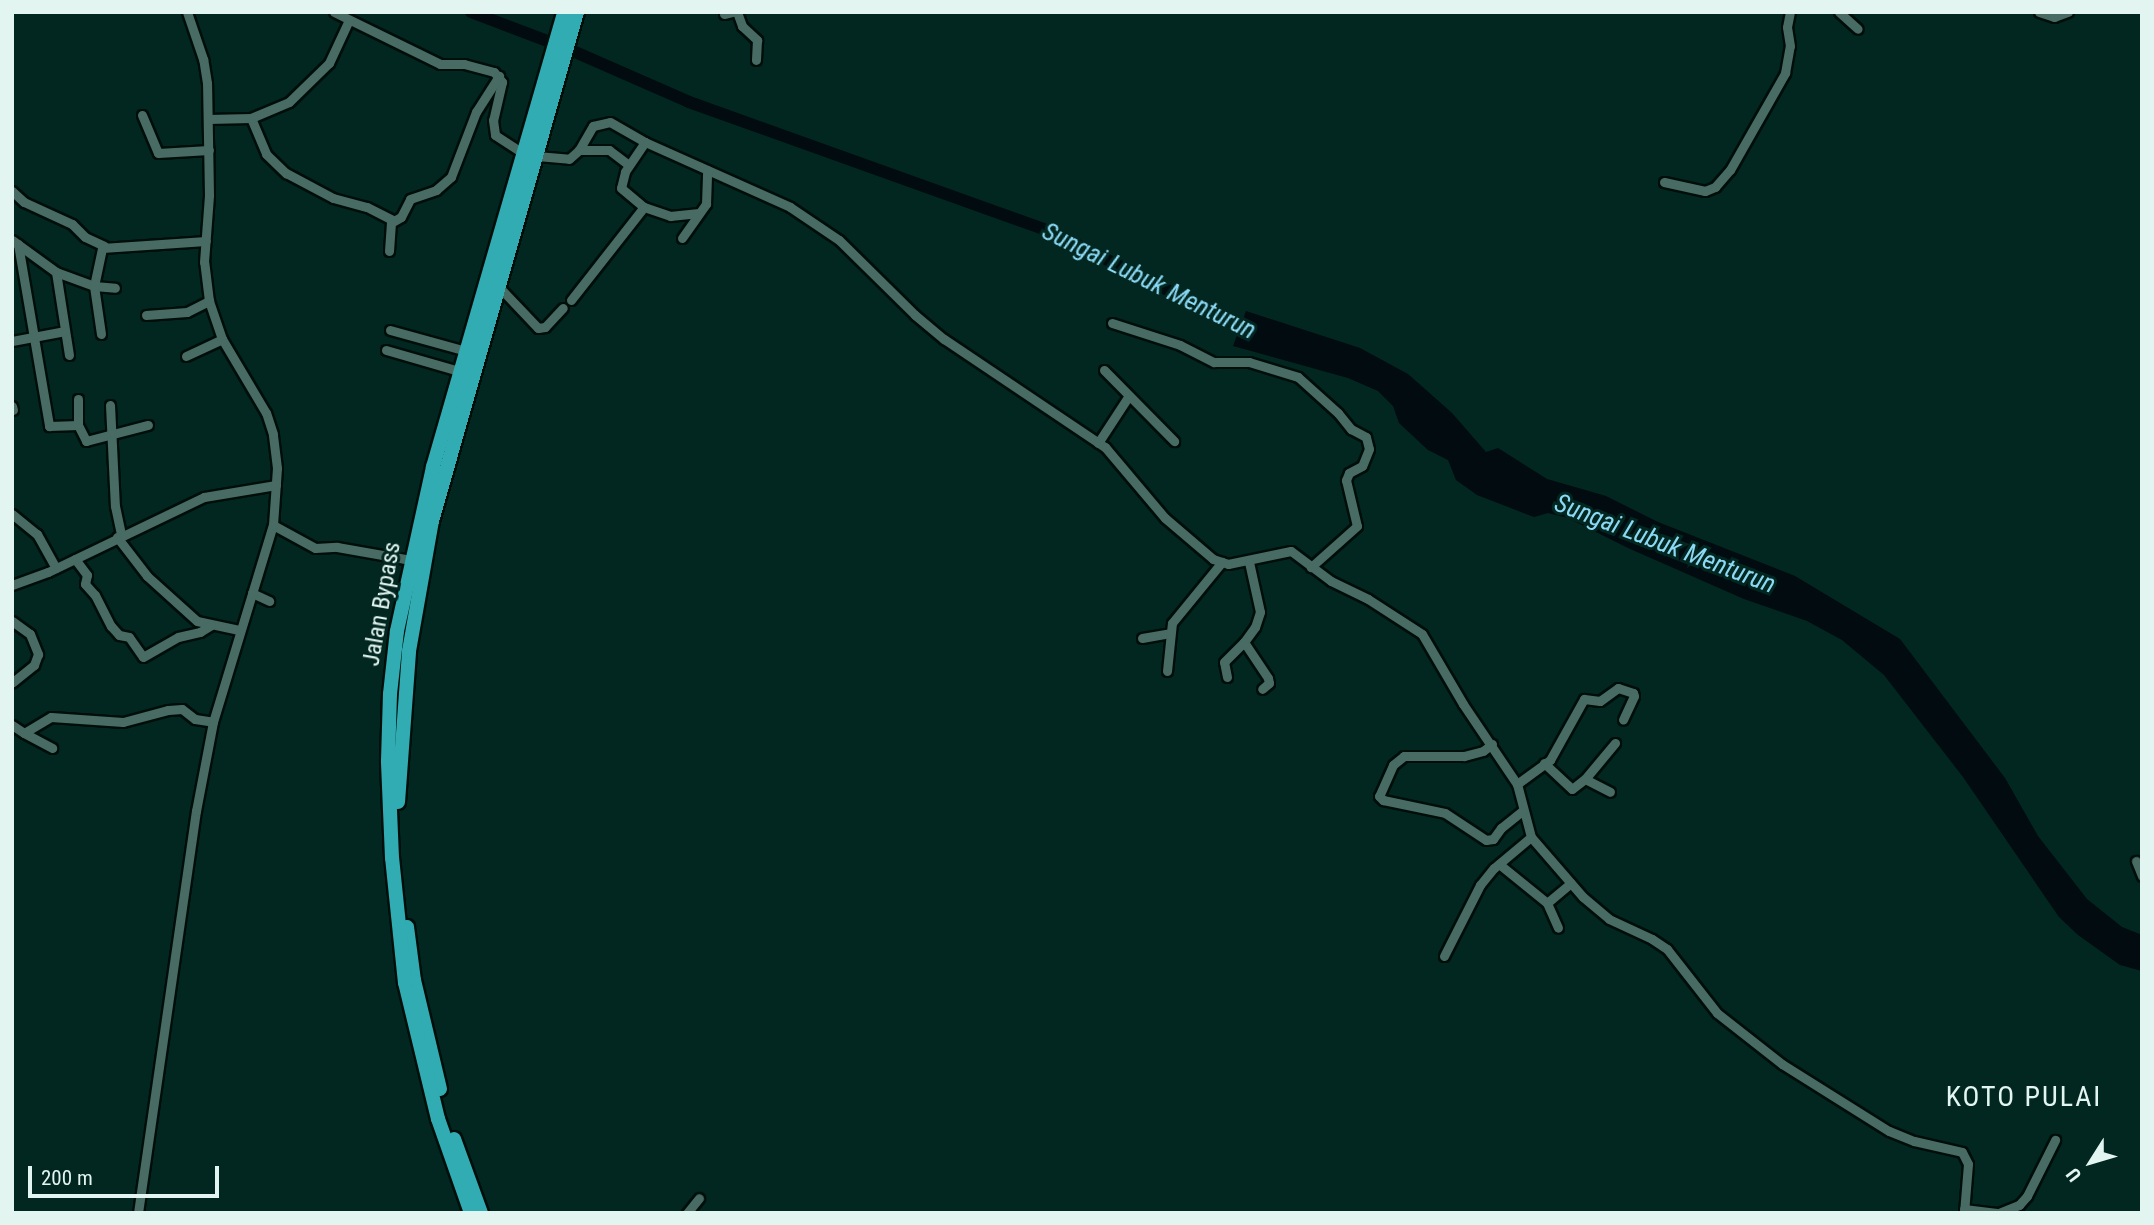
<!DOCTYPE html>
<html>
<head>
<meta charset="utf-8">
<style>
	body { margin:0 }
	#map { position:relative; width:2154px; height:1225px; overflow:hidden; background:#022620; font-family:"Roboto Condensed",sans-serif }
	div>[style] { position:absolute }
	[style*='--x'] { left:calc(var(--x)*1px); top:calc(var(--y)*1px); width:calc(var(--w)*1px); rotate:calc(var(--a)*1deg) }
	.water>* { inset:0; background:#010b10 }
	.river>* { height:12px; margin:-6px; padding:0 6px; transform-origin:6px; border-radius:6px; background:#010b10 }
	.roads { filter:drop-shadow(2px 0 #000e0a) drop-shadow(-2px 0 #000e0a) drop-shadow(0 2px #000e0a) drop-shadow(0 -2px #000e0a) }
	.minor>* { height:9px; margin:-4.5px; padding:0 4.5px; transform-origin:4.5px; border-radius:4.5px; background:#486b63 }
	.highway>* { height:14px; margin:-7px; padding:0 7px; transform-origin:7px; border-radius:7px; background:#30acb2 }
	span { translate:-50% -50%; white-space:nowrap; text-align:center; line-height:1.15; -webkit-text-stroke:6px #022620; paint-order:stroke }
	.street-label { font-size:24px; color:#e2f5f0 }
	.water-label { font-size:26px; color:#8bd9f4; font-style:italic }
	.quarter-label { font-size:28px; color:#e2f5f0; letter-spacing:2px }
	.frame { position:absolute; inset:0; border:14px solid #e2f5f0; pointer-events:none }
	.north { position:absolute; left:2056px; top:1127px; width:70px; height:70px; -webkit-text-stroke:5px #022620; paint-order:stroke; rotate:233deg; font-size:19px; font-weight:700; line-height:28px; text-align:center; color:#e2f5f0 }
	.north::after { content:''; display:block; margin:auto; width:24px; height:32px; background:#e2f5f0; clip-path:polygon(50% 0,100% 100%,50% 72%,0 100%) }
	.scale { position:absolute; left:28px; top:1166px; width:191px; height:32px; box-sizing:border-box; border:4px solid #e2f5f0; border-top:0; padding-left:9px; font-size:21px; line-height:24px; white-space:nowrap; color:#e2f5f0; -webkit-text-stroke:5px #022620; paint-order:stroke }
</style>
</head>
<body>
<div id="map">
	<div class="water">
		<div style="clip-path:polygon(1246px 311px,1360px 348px,1408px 374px,1452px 413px,1486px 452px,1498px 448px,1547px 479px,1606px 496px,1658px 522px,1795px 576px,1900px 639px,2005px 778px,2038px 836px,2087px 899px,2122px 927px,2142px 935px,2142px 971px,2120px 965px,2078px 935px,2059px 917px,1963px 777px,1884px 675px,1842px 640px,1807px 621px,1744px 599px,1628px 548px,1568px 518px,1548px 513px,1534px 517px,1477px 495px,1456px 480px,1448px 460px,1428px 450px,1399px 423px,1393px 406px,1378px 391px,1348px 378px,1233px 346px)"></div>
	</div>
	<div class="river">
		<div style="--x:471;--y:12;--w:102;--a:20.8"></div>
		<div style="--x:566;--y:48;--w:134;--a:23.7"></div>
		<div style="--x:689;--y:102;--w:386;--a:19.7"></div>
		<div style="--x:1052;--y:232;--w:225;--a:26.7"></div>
	</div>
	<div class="roads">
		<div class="minor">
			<div style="--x:334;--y:12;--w:118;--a:26.1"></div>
			<div style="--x:440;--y:64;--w:24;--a:0"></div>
			<div style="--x:464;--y:64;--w:31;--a:15"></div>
			<div style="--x:494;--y:72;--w:13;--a:51"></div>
			<div style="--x:502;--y:82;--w:39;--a:103"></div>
			<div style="--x:493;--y:120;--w:15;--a:82"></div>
			<div style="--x:495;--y:135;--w:33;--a:33"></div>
			<div style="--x:737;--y:12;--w:15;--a:70"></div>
			<div style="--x:742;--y:26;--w:21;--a:43"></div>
			<div style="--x:757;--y:40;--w:20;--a:93"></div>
			<div style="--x:1839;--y:12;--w:25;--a:42"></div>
			<div style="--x:2039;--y:12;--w:16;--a:18"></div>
			<div style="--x:2054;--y:17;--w:15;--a:-20"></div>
			<div style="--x:724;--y:14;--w:9;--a:-13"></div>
			<div style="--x:142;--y:115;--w:41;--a:67.2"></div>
			<div style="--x:158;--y:153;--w:51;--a:-3.4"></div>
			<div style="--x:251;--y:118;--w:39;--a:67"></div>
			<div style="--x:266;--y:154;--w:28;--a:44"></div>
			<div style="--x:286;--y:173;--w:53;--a:28"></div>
			<div style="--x:333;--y:198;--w:35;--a:15"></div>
			<div style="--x:367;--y:207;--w:30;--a:27"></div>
			<div style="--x:394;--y:221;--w:8;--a:-30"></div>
			<div style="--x:401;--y:217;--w:20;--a:-63"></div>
			<div style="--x:410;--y:199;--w:28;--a:-19"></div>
			<div style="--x:436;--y:190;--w:20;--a:-41"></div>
			<div style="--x:451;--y:177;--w:70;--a:-69"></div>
			<div style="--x:476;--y:112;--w:43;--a:-57.4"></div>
			<div style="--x:208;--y:119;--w:43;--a:-1.3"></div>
			<div style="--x:251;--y:118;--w:41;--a:-22.8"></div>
			<div style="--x:289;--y:102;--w:56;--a:-44.3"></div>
			<div style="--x:329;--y:63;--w:47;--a:-65.1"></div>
			<div style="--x:645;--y:142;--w:36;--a:124"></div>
			<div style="--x:625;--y:172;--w:16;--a:104"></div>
			<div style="--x:621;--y:188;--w:30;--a:40"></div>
			<div style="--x:644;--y:207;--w:28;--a:19"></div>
			<div style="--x:670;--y:216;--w:29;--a:-6"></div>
			<div style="--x:579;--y:150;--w:30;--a:0"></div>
			<div style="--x:609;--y:150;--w:25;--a:37"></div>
			<div style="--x:537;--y:156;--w:32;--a:5"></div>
			<div style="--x:569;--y:159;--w:13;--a:-42"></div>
			<div style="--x:579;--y:150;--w:28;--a:-60"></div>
			<div style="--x:593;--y:126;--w:17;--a:-13"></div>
			<div style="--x:610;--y:122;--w:40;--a:29.7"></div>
			<div style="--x:645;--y:142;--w:159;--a:24.1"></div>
			<div style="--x:790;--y:207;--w:59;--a:34"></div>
			<div style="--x:839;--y:240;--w:107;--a:44.6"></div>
			<div style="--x:915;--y:315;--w:38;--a:40"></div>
			<div style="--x:944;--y:339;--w:194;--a:33.9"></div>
			<div style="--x:1105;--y:447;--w:93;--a:49.8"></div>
			<div style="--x:1165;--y:518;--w:63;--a:40.5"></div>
			<div style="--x:1213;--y:559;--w:16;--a:18"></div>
			<div style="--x:1228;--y:564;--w:64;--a:-11.7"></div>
			<div style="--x:1291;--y:551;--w:50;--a:36.9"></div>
			<div style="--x:1331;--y:581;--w:41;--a:25.9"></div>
			<div style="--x:1368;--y:599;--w:64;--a:32.9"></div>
			<div style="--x:1422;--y:634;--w:81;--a:59.6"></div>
			<div style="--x:1463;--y:704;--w:97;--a:56"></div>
			<div style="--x:1517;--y:784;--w:55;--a:75.2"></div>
			<div style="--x:1531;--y:837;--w:79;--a:49.1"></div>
			<div style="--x:1583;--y:897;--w:34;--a:40"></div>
			<div style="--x:1609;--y:919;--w:47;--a:24.9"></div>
			<div style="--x:1652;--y:939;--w:18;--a:34"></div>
			<div style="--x:1667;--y:949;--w:81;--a:52"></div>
			<div style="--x:1717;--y:1013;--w:83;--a:38.1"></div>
			<div style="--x:1782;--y:1064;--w:126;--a:32.1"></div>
			<div style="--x:1889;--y:1131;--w:27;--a:22"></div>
			<div style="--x:1914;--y:1141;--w:49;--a:12.9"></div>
			<div style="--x:1962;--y:1152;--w:13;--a:63"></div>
			<div style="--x:1968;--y:1164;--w:49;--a:94.7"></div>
			<div style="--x:1664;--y:182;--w:42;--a:12.4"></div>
			<div style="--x:1705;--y:191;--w:11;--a:-22"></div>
			<div style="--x:1715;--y:187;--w:23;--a:-49"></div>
			<div style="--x:1730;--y:170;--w:112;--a:-60.4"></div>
			<div style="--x:1785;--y:73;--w:27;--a:-80"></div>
			<div style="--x:1790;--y:46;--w:19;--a:-99"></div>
			<div style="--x:1787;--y:27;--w:15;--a:-79"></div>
			<div style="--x:12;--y:191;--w:16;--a:43"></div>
			<div style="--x:24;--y:202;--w:53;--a:24.6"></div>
			<div style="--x:72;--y:224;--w:18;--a:45"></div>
			<div style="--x:85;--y:237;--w:21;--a:25"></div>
			<div style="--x:682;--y:238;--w:42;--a:-54.8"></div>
			<div style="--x:706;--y:204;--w:34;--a:-88"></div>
			<div style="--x:12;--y:240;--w:54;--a:36"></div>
			<div style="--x:56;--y:272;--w:40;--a:20.2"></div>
			<div style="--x:94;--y:286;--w:21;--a:5"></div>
			<div style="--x:18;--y:244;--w:185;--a:80.3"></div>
			<div style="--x:49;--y:426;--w:29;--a:-2"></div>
			<div style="--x:78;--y:425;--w:18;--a:63"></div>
			<div style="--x:86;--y:441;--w:64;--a:-14.5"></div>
			<div style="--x:389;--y:251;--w:31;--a:-86"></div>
			<div style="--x:56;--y:272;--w:84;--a:81.1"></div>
			<div style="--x:500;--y:288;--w:55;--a:46.5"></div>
			<div style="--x:538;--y:328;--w:7;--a:-8"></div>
			<div style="--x:545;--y:327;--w:26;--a:-47"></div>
			<div style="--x:571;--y:300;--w:118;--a:-51.9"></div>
			<div style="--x:146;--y:315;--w:41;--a:-4.2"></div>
			<div style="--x:187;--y:312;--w:25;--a:-27"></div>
			<div style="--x:1112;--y:323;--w:71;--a:17.9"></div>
			<div style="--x:1180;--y:345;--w:38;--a:27"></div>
			<div style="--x:1214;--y:362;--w:35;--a:0"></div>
			<div style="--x:1249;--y:362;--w:51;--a:17"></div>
			<div style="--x:1298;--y:377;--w:54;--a:42"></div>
			<div style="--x:1338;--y:413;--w:21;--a:51"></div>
			<div style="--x:1351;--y:429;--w:17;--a:28"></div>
			<div style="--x:1366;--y:437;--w:12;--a:76"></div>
			<div style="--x:1369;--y:449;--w:18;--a:112"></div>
			<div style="--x:1362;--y:466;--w:15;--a:152"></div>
			<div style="--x:1349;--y:473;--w:8;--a:113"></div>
			<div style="--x:1346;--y:480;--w:47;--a:76.6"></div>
			<div style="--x:1357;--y:526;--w:62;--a:138.3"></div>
			<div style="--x:390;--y:330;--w:79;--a:15.4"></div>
			<div style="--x:101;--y:334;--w:49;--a:-98.3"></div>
			<div style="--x:94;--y:286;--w:39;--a:-78"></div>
			<div style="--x:102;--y:248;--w:104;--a:-3.9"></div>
			<div style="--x:12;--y:341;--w:54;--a:-10.7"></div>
			<div style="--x:386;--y:350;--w:79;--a:16.1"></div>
			<div style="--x:186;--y:356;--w:40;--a:-25"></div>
			<div style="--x:1104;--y:370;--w:100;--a:45.4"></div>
			<div style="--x:78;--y:399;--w:26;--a:90"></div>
			<div style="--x:110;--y:405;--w:101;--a:87.2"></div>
			<div style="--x:115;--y:506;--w:30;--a:78"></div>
			<div style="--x:12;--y:406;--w:4;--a:76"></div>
			<div style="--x:1098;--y:443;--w:55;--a:-56.9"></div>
			<div style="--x:12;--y:514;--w:32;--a:39"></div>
			<div style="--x:37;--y:534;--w:39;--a:61"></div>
			<div style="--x:273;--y:525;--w:48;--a:28.7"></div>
			<div style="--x:315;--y:548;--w:22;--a:-3"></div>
			<div style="--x:337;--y:547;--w:75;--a:10"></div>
			<div style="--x:117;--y:537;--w:49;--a:52.4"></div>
			<div style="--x:147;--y:576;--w:67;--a:42"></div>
			<div style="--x:197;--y:621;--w:43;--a:12.1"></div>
			<div style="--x:75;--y:559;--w:20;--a:53"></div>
			<div style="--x:87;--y:575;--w:9;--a:103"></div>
			<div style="--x:85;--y:584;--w:15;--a:48"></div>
			<div style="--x:95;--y:595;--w:35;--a:63"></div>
			<div style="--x:111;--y:626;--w:12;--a:48"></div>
			<div style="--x:119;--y:635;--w:10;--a:11"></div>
			<div style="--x:129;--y:637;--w:24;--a:55"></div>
			<div style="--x:143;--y:657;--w:40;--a:-29.7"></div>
			<div style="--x:178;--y:637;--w:23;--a:-13"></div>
			<div style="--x:200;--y:632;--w:13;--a:-32"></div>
			<div style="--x:1249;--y:562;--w:51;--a:77.6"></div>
			<div style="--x:1260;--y:612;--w:16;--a:108"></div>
			<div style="--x:1255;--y:627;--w:19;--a:126"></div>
			<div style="--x:1244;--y:642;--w:43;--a:56.3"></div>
			<div style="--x:1268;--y:678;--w:5;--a:79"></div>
			<div style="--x:1269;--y:683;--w:9;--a:139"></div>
			<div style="--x:12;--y:585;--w:38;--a:-20"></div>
			<div style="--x:48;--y:572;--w:173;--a:-25.7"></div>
			<div style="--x:204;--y:497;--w:73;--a:-9.5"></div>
			<div style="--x:252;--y:593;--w:19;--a:25"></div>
			<div style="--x:12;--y:621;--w:22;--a:36"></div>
			<div style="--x:30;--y:634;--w:22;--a:68"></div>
			<div style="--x:38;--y:654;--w:12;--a:110"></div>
			<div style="--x:34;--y:665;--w:28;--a:141"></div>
			<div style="--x:1142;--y:638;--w:27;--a:-10"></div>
			<div style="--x:1167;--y:671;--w:48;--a:-84.1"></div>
			<div style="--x:1172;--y:623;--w:79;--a:-50.7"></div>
			<div style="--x:1227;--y:677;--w:15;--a:-101"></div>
			<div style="--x:1224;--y:662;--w:28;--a:-45"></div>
			<div style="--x:12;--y:725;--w:14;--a:34"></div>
			<div style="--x:24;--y:733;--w:31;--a:-31"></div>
			<div style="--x:51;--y:717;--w:72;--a:4"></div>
			<div style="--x:123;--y:722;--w:47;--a:-14.9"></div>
			<div style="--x:168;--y:710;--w:14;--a:-4"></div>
			<div style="--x:182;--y:709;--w:16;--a:38"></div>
			<div style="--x:195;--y:719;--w:18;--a:9"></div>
			<div style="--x:24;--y:733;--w:32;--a:28"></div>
			<div style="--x:1492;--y:744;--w:11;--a:142"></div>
			<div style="--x:1483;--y:751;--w:20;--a:165"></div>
			<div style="--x:1464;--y:756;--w:60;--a:180"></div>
			<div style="--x:1404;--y:756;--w:14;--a:141"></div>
			<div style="--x:1393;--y:765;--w:34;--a:114"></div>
			<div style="--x:1379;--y:796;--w:6;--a:45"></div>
			<div style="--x:1383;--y:800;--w:63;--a:11.8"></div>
			<div style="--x:1445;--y:813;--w:49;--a:33.4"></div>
			<div style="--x:1486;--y:840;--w:7;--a:-8"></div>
			<div style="--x:1493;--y:839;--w:14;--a:-54"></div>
			<div style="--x:1501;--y:828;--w:28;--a:-39"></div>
			<div style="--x:1544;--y:763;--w:38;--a:43"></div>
			<div style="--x:1572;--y:789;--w:16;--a:-38"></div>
			<div style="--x:1585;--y:779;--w:47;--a:-50.2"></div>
			<div style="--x:1585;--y:779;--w:28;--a:27"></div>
			<div style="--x:1517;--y:784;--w:41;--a:-36"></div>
			<div style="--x:1550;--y:760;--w:70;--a:-60.9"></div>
			<div style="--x:1584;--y:699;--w:16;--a:7"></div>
			<div style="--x:1600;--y:701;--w:22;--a:-36"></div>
			<div style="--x:1618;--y:688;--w:16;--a:18"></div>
			<div style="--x:1633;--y:693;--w:3;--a:72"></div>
			<div style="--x:1634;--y:696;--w:26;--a:115"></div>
			<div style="--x:2136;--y:861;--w:16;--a:68"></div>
			<div style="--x:1499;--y:864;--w:62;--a:39.1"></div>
			<div style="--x:1547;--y:903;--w:31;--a:-40"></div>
			<div style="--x:1547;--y:903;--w:27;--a:66"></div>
			<div style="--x:1444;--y:956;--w:80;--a:-63.1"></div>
			<div style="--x:1480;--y:885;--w:22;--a:-51"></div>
			<div style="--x:1494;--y:868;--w:48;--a:-40"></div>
			<div style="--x:1964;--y:1209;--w:33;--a:7"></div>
			<div style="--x:138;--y:1213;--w:406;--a:-81.8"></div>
			<div style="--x:196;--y:811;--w:91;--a:-79.2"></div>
			<div style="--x:213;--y:722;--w:206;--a:-73.1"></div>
			<div style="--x:273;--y:525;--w:57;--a:-86"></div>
			<div style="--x:277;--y:468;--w:34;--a:-97"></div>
			<div style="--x:273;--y:434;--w:22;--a:-108"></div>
			<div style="--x:266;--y:413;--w:86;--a:-120.7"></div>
			<div style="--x:222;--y:339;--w:40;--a:-108.9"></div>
			<div style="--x:209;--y:301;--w:39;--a:-97"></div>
			<div style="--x:204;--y:262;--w:67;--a:-85.7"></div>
			<div style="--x:209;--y:195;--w:112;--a:-91"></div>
			<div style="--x:207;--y:83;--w:24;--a:-99"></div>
			<div style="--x:203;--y:59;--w:50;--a:-108.8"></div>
			<div style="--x:687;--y:1213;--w:19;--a:-51"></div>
			<div style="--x:1999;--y:1213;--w:22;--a:-22"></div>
			<div style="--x:2019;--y:1205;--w:12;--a:-48"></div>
			<div style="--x:2027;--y:1196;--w:63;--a:-63.4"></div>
		</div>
		<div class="highway">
			<div style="--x:398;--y:802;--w:151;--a:-85.8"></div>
			<div style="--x:409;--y:651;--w:132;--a:-80"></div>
			<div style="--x:432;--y:521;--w:529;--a:-74.1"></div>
			<div style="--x:407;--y:927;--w:53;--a:82.5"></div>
			<div style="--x:414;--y:980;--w:112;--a:76.6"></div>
			<div style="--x:454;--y:1139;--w:79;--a:70"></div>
			<div style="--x:471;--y:1213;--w:100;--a:-109.3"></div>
			<div style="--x:438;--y:1119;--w:140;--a:-103.6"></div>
			<div style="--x:405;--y:983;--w:126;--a:-95.9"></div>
			<div style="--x:392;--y:858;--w:97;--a:-92.4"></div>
			<div style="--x:388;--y:761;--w:67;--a:-88.3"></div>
			<div style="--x:390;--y:694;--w:63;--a:-83.7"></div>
			<div style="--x:397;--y:631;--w:168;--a:-77.6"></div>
			<div style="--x:433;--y:467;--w:473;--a:-73.9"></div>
		</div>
	</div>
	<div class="street-label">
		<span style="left:382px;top:604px;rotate:-80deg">Jalan Bypass</span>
	</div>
	<div class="water-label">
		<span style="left:1149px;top:281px;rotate:26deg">Sungai Lubuk Menturun</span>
		<span style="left:1665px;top:544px;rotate:21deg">Sungai Lubuk Menturun</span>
	</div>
	<div class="quarter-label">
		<span style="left:2024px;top:1097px">KOTO PULAI</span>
	</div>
	<div class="frame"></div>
	<div class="north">U</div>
	<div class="scale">200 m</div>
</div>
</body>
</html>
